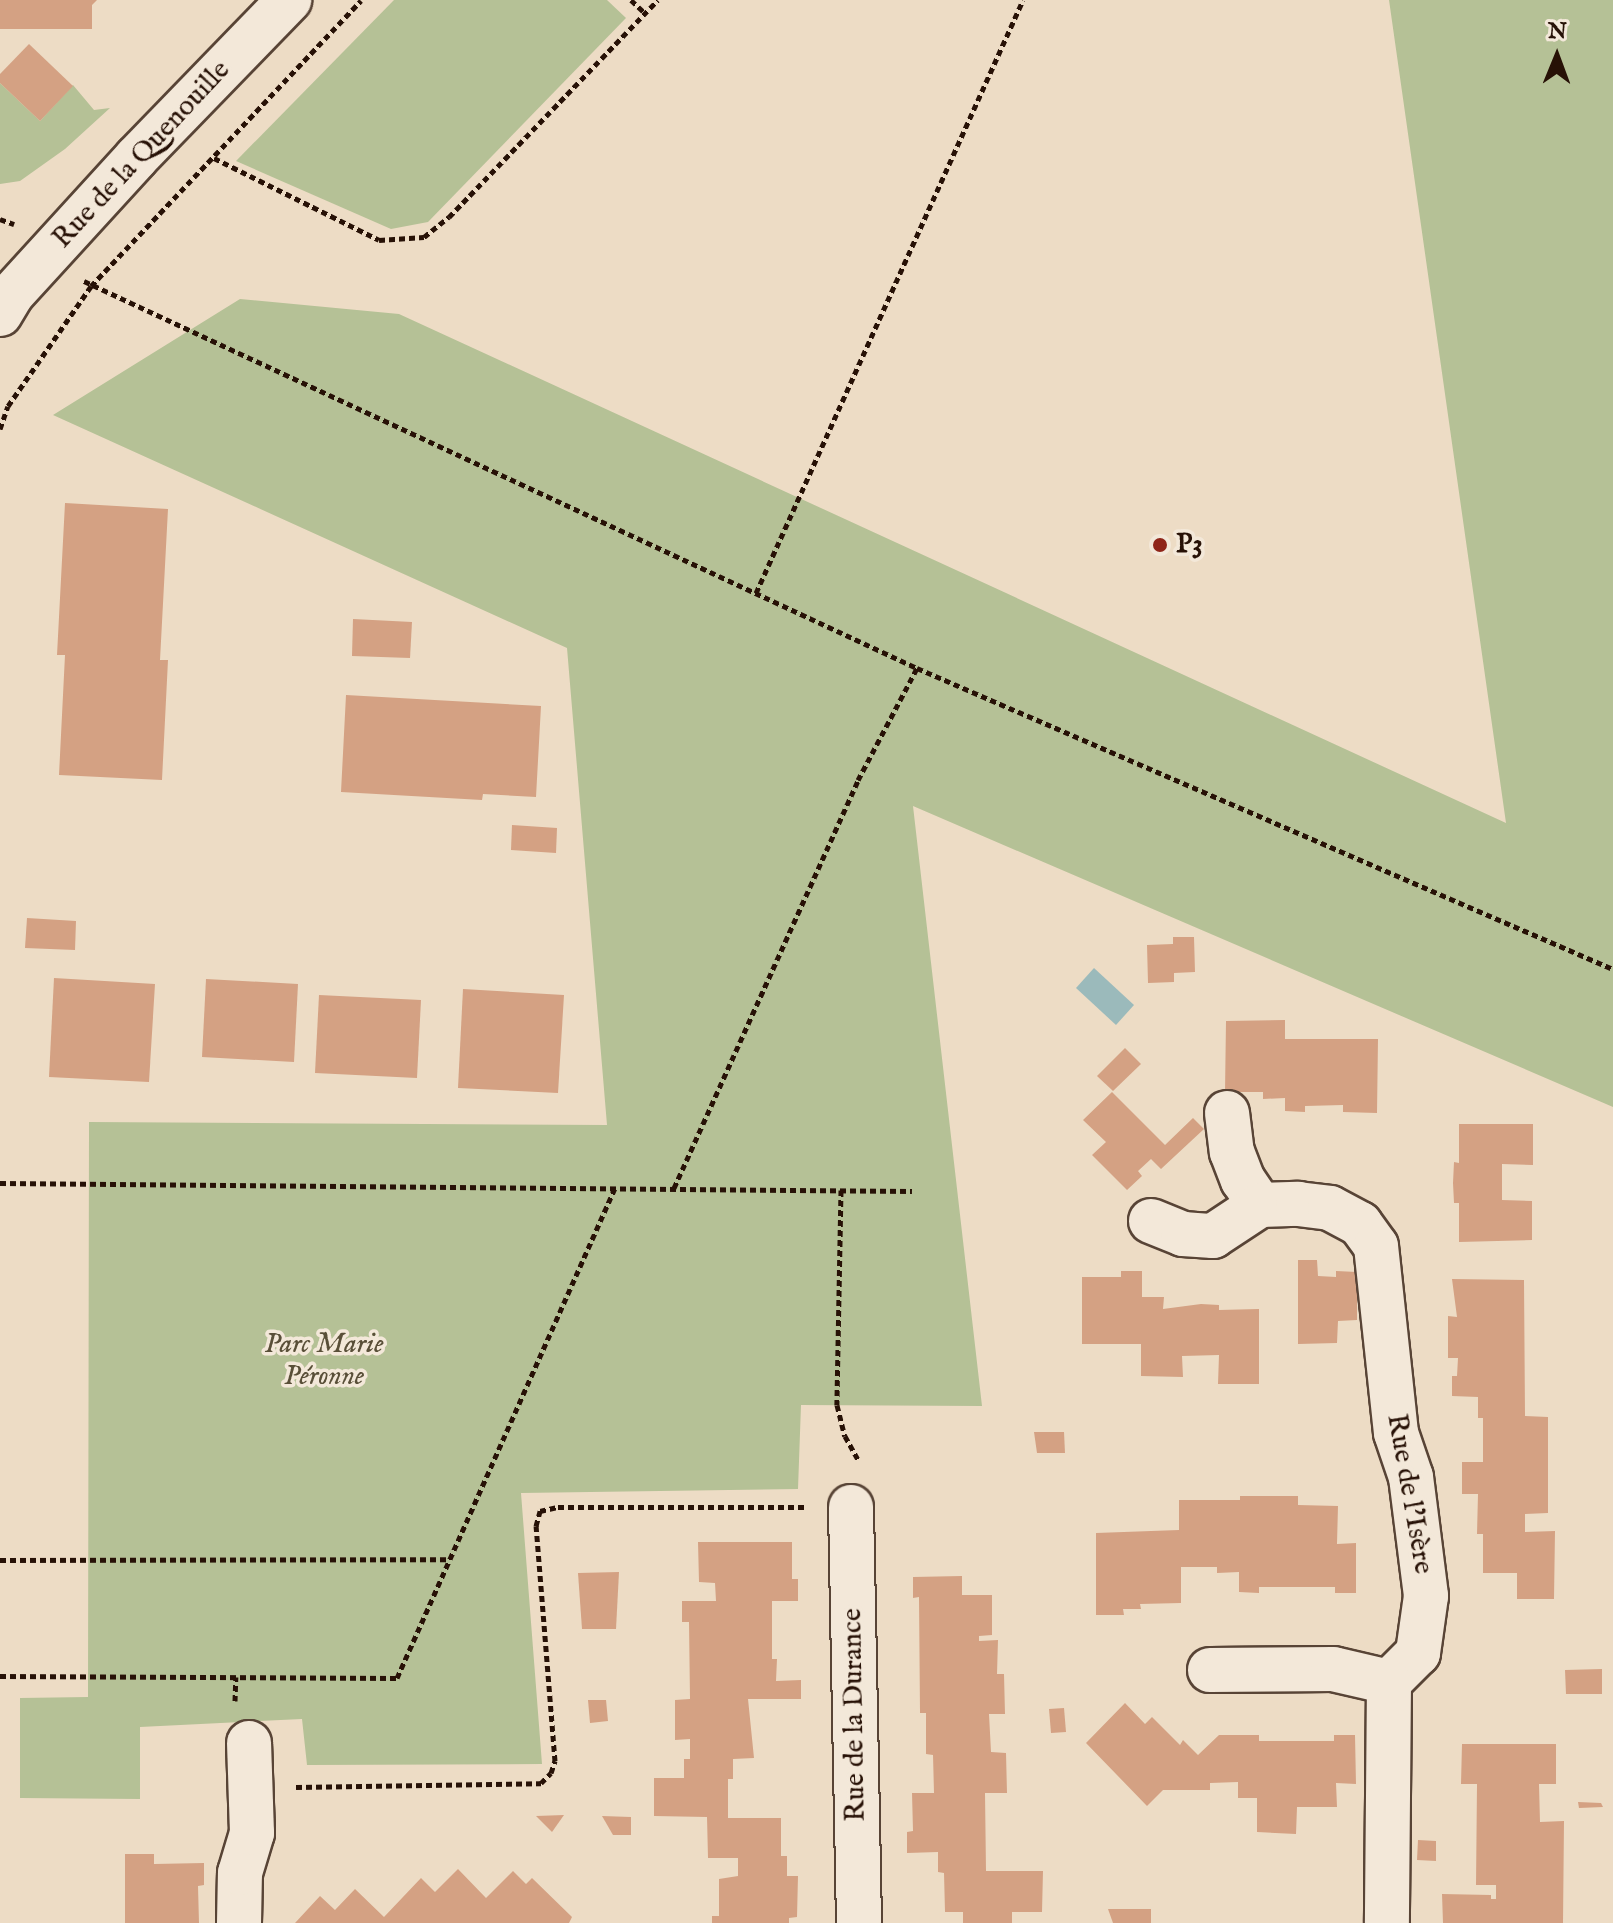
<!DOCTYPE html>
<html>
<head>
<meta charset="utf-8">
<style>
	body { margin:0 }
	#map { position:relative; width:1613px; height:1923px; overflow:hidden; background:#eddcc5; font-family:"IM FELL English",serif }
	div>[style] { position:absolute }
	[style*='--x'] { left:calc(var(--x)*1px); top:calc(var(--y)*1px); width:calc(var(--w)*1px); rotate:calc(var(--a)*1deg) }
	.green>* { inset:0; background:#b5c196 }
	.water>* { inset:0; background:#9bbabb }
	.building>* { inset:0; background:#d4a183 }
	.path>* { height:5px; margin-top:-2.5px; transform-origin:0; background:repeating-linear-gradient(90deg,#271106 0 6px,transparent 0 10px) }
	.roads { filter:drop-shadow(2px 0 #584436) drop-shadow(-2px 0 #584436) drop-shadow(0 2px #584436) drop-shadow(0 -2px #584436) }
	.minor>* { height:44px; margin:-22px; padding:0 22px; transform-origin:22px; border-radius:22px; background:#f3e8d9 }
	.dots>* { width:22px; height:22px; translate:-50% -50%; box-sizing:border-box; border:4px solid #f3e8d9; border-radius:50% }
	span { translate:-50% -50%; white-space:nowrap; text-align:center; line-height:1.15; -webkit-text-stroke:7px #f3e8d9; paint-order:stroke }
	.street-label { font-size:28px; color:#271106 }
	.poi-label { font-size:28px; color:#271106; font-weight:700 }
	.left { translate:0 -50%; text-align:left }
	.park-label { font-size:28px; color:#594f38; font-style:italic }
	.north { position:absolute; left:1517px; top:16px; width:80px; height:80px; -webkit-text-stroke:6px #f3e8d9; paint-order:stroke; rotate:1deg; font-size:22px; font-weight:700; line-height:32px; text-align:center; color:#271106 }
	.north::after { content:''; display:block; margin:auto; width:28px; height:36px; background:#271106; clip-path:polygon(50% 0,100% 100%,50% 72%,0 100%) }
</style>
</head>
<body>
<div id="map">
	<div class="green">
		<div style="clip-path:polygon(394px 0,607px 0,626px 18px,428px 222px,391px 229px,236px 161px)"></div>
		<div style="clip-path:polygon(1389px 0,1613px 0,1613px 1107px,913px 806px,982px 1406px,801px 1405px,798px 1489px,521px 1493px,542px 1764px,307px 1765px,302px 1719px,140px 1727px,140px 1799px,20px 1798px,20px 1698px,88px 1697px,89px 1122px,607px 1125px,567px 648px,53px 415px,240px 299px,399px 314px,1506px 823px)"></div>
		<div style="clip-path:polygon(0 83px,40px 121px,73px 85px,94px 110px,110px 108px,65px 149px,20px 181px,0 184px)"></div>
	</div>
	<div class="water">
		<div style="clip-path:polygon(1094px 968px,1134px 1005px,1116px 1025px,1076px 988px)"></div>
	</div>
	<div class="building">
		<div style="clip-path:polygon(0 0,97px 0,92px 5px,92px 29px,0 29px)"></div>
		<div style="clip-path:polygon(29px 44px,73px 86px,40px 121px,0 83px,0 74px)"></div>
		<div style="clip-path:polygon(65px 503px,168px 509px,160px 660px,168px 660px,162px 780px,59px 775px,65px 655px,57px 655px)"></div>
		<div style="clip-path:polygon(353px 619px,412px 622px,410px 658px,352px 656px)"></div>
		<div style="clip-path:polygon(346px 695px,541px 706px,536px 797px,483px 794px,482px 800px,341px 792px)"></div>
		<div style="clip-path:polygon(512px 825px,557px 828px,556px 853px,511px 850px)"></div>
		<div style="clip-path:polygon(27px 918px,76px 921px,75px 950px,25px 948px)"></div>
		<div style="clip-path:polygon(1173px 937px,1194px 937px,1195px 972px,1174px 973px,1174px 982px,1148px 983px,1147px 945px,1173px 944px)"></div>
		<div style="clip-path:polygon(54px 978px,155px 984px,149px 1082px,49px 1077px)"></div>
		<div style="clip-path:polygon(206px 979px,298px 984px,294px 1062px,202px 1057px)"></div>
		<div style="clip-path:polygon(463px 989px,564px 995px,558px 1093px,458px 1088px)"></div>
		<div style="clip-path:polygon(319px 995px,421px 1000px,417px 1078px,315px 1073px)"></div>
		<div style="clip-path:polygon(1285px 1020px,1285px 1039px,1378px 1039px,1377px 1113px,1343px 1112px,1343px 1105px,1305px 1106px,1305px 1112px,1285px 1111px,1285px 1098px,1263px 1099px,1263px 1092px,1225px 1092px,1226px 1021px)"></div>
		<div style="clip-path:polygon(1125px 1048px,1141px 1064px,1113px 1091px,1097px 1076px)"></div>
		<div style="clip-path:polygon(1112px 1092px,1165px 1145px,1193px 1118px,1204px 1129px,1161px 1169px,1151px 1159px,1138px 1171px,1142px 1176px,1127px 1190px,1092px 1155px,1106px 1142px,1083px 1120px)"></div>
		<div style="clip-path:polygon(1459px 1124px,1533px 1124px,1533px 1165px,1502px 1164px,1502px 1200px,1532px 1201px,1532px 1240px,1459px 1242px,1459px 1203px,1454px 1203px,1453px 1183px,1454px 1162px,1459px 1163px)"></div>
		<div style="clip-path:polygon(1298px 1260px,1317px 1260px,1318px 1276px,1336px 1277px,1336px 1271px,1357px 1272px,1357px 1320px,1338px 1321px,1337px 1343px,1298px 1344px)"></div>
		<div style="clip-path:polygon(1121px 1271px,1142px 1271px,1142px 1297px,1164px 1297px,1163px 1309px,1201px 1304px,1219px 1305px,1219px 1310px,1259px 1309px,1259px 1384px,1218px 1384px,1219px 1355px,1182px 1356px,1183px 1377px,1141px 1376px,1141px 1344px,1082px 1344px,1082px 1277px,1121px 1277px)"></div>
		<div style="clip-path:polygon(1452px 1279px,1524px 1280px,1525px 1416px,1548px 1417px,1548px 1513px,1525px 1514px,1525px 1532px,1555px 1531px,1554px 1599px,1517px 1599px,1517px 1573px,1483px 1573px,1483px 1534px,1477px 1534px,1478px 1494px,1462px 1494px,1462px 1462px,1483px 1462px,1483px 1418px,1478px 1418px,1478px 1397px,1452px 1396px,1452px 1376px,1457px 1376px,1458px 1358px,1448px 1358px,1448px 1316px,1457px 1317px)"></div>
		<div style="clip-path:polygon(1034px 1432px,1064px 1432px,1065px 1453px,1037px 1453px)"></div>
		<div style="clip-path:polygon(1240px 1496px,1298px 1496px,1298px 1505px,1338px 1506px,1337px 1544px,1356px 1543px,1356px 1593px,1335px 1593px,1335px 1587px,1259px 1587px,1259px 1593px,1239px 1592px,1239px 1572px,1217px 1573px,1217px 1567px,1181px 1567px,1181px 1603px,1140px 1604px,1141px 1609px,1123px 1609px,1124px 1615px,1096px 1615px,1096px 1533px,1179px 1530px,1179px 1500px,1240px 1500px)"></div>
		<div style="clip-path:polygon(698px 1542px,792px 1542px,792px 1579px,798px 1579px,798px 1601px,772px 1601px,772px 1659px,777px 1659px,776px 1681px,801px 1680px,801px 1699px,748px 1699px,754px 1758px,733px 1759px,733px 1779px,728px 1779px,728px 1818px,781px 1818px,781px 1856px,787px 1856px,787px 1876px,798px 1876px,797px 1917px,789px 1918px,789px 1923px,712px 1923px,712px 1916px,719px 1916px,719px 1879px,738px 1876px,738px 1858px,708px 1858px,707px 1817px,654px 1816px,654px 1778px,684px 1778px,684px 1759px,690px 1759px,690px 1739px,675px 1740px,675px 1700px,690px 1699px,689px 1622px,682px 1622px,682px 1601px,716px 1601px,715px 1583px,699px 1582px)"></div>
		<div style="clip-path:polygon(619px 1572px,616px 1629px,582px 1629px,578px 1573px)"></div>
		<div style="clip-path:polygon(962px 1576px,962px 1595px,992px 1595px,992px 1635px,979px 1636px,979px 1641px,998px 1640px,997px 1674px,1004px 1674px,1005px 1714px,989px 1714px,991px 1752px,1006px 1753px,1007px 1793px,985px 1793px,986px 1871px,1043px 1871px,1042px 1912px,1012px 1912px,1012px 1923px,963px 1923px,963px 1912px,945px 1912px,944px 1873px,938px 1872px,938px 1852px,907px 1853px,907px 1832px,913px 1831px,912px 1793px,934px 1793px,933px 1755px,926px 1754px,926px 1713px,920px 1713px,919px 1597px,913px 1598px,913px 1577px)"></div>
		<div style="clip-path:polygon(1602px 1669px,1602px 1694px,1566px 1694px,1565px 1670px)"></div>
		<div style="clip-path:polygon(588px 1700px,606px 1700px,608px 1721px,590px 1723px)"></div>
		<div style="clip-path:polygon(1125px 1703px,1145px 1724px,1152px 1717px,1180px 1745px,1183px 1740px,1198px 1755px,1219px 1735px,1259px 1735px,1259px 1741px,1334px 1741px,1334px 1735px,1355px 1735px,1356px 1784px,1336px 1783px,1337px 1807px,1297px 1807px,1296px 1834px,1257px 1832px,1257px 1798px,1238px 1798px,1238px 1782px,1210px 1783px,1210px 1790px,1163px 1790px,1147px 1806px,1086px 1743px)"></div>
		<div style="clip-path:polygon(1064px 1708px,1066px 1732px,1051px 1733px,1049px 1709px)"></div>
		<div style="clip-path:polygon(1462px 1744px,1556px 1744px,1556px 1784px,1539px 1784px,1540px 1822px,1564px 1821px,1563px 1923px,1443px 1923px,1442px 1894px,1491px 1895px,1491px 1899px,1496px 1899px,1496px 1885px,1476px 1885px,1477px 1784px,1461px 1784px)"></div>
		<div style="clip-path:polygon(1578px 1802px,1601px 1803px,1603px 1807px,1579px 1808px)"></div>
		<div style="clip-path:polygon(564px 1815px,552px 1832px,536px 1816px)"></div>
		<div style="clip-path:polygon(602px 1816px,631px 1817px,631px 1835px,613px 1835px)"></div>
		<div style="clip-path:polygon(1418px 1840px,1436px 1841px,1436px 1861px,1417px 1860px)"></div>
		<div style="clip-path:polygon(125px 1854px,154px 1854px,154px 1864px,204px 1863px,204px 1885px,198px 1886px,199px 1923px,125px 1923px)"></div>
		<div style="clip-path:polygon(458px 1869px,486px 1898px,513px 1871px,526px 1884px,532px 1878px,572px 1917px,569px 1923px,295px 1923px,320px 1896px,335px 1910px,355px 1889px,384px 1917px,421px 1878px,435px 1892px)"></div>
		<div style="clip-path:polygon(1108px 1909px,1151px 1909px,1151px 1923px,1113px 1923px)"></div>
	</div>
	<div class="path">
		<div style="--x:631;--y:0;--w:19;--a:43"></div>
		<div style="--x:214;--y:158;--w:184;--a:26.4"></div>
		<div style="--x:379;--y:240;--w:45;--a:-3.8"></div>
		<div style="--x:424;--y:237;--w:32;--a:-39"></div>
		<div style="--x:449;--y:217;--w:301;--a:-46.1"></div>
		<div style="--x:0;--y:219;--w:15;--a:20"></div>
		<div style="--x:84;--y:281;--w:919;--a:24.92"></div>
		<div style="--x:917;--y:668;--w:758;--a:23.39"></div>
		<div style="--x:0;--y:429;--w:24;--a:-71"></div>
		<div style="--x:8;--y:406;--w:146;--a:-55.3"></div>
		<div style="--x:91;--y:286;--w:393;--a:-46.6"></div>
		<div style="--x:756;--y:593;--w:650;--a:-65.76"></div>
		<div style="--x:0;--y:1183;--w:912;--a:0.5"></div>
		<div style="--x:674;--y:1188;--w:448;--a:-65.7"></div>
		<div style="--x:858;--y:780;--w:127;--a:-62.2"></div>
		<div style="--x:841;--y:1190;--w:215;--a:91.1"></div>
		<div style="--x:837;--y:1405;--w:32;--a:76"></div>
		<div style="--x:845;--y:1436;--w:29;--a:61"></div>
		<div style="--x:0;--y:1560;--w:450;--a:-0.1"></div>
		<div style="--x:0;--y:1676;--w:397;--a:0.3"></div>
		<div style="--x:397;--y:1678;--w:536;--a:-66.02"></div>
		<div style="--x:235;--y:1701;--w:24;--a:-88"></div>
		<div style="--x:296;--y:1787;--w:245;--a:-0.9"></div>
		<div style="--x:541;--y:1783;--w:14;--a:-45"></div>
		<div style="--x:551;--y:1773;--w:13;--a:-72"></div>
		<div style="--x:555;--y:1761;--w:236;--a:-94.6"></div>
		<div style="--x:536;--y:1526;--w:16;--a:-75"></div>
		<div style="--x:540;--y:1511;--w:18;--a:-13"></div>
		<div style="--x:558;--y:1507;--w:249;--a:0"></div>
	</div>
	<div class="roads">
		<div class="minor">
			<div style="--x:0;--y:314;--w:23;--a:-59"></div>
			<div style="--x:12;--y:294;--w:185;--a:-47.6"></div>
			<div style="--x:137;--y:157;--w:219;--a:-45.9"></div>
			<div style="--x:1227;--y:1113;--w:39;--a:83"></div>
			<div style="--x:1232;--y:1152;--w:30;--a:69"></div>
			<div style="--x:1243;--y:1180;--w:30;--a:56"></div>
			<div style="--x:1151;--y:1221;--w:35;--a:22"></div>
			<div style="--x:1183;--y:1234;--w:30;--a:4"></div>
			<div style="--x:1213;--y:1236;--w:56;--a:-33.4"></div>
			<div style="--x:1260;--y:1205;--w:38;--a:-2"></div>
			<div style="--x:1298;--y:1204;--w:32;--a:7"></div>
			<div style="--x:1330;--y:1208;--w:34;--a:28"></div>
			<div style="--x:1360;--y:1224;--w:27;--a:54"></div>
			<div style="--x:1376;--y:1246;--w:188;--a:83.9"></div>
			<div style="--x:1396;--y:1433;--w:46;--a:71.2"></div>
			<div style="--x:1411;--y:1477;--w:120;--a:82.8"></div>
			<div style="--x:1426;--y:1596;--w:58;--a:98"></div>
			<div style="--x:1418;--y:1653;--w:41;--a:135"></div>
			<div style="--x:1389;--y:1682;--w:241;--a:90.5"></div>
			<div style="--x:851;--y:1507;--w:416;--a:88.9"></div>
			<div style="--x:1210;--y:1670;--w:123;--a:-0.5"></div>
			<div style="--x:1333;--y:1669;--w:57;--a:13.1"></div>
			<div style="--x:239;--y:1923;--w:50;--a:-88.9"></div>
			<div style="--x:240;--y:1873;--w:42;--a:-73.3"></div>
			<div style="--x:252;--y:1833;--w:90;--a:-91.9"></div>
		</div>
	</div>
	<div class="dots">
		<div style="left:1160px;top:545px;background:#8f2418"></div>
	</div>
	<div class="street-label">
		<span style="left:142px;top:155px;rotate:-47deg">Rue de la Quenouille</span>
		<span style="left:1409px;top:1494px;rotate:80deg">Rue de l'Isère</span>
		<span style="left:855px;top:1715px;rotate:-91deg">Rue de la Durance</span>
	</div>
	<div class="poi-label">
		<span class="left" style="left:1176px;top:545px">P3</span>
	</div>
	<div class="park-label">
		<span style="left:324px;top:1361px">Parc Marie<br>Péronne</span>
	</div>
	<div class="north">N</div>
</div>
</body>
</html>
